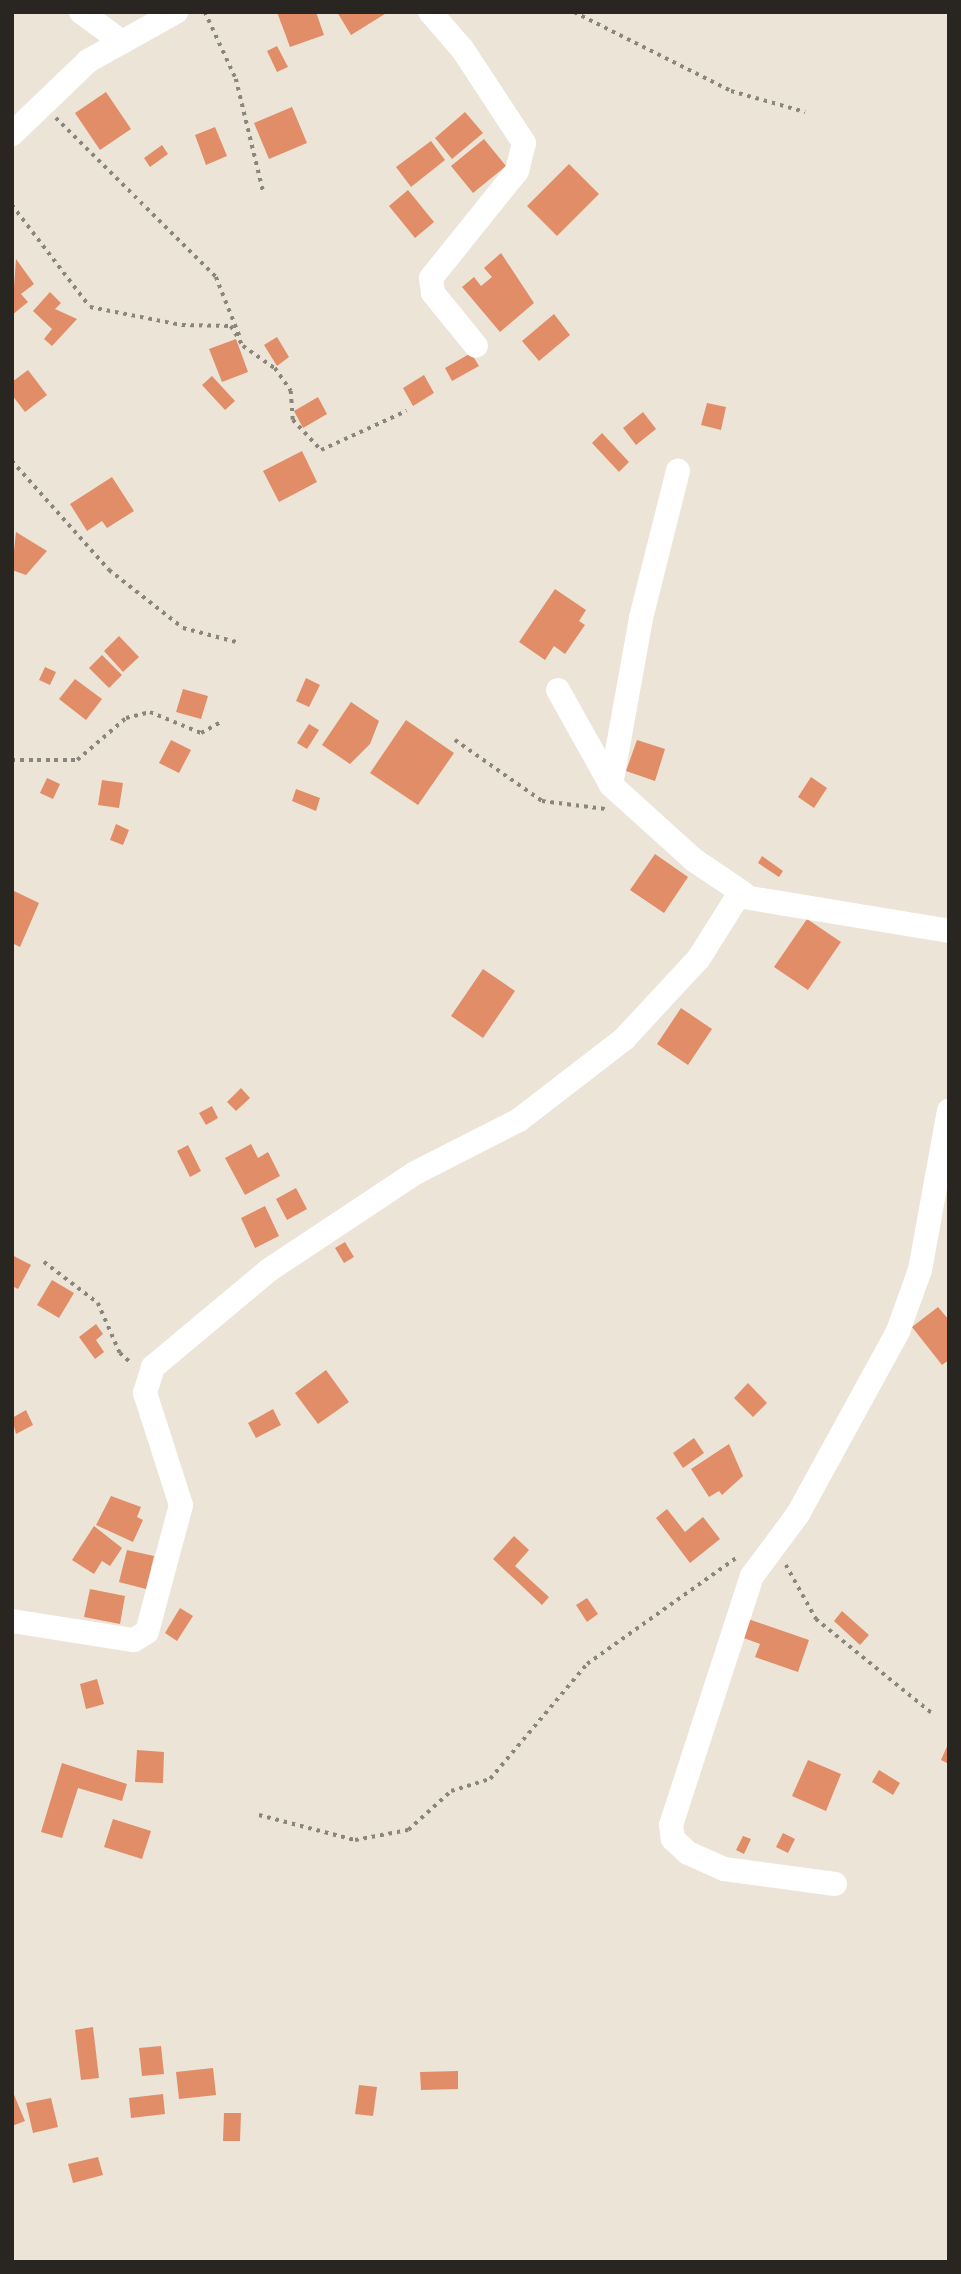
<!DOCTYPE html>
<html>
<head>
<meta charset="utf-8">
<style>
	body { margin:0 }
	#map { position:relative; width:961px; height:2274px; overflow:hidden; background:#ece4d7; font-family:"Public Sans",sans-serif }
	div>[style] { position:absolute }
	[style*='--x'] { left:calc(var(--x)*1px); top:calc(var(--y)*1px); width:calc(var(--w)*1px); rotate:calc(var(--a)*1deg) }
	.building>* { inset:0; background:#e18d67 }
	.path>* { height:3.5px; margin-top:-1.75px; transform-origin:0; background:repeating-linear-gradient(90deg,#8b867d 0 3.5px,transparent 0 8.5px) }
	.minor>* { height:24px; margin:-12px; padding:0 12px; transform-origin:12px; border-radius:12px; background:#fff }
	span { translate:-50% -50%; white-space:nowrap; text-align:center; line-height:1.15; -webkit-text-stroke:7px #f9f1e4; paint-order:stroke }
	.frame { position:absolute; inset:0; border:14px solid #292622; pointer-events:none }
</style>
</head>
<body>
<div id="map">
	<div class="building">
		<div style="clip-path:polygon(277px 12px,316px 12px,324px 35px,290px 47px)"></div>
		<div style="clip-path:polygon(337px 12px,388px 12px,351px 35px)"></div>
		<div style="clip-path:polygon(277px 46px,288px 67px,277px 72px,267px 51px)"></div>
		<div style="clip-path:polygon(106px 92px,131px 129px,100px 150px,75px 113px)"></div>
		<div style="clip-path:polygon(292px 107px,307px 143px,269px 159px,254px 123px)"></div>
		<div style="clip-path:polygon(465px 112px,483px 133px,452px 159px,435px 138px)"></div>
		<div style="clip-path:polygon(215px 127px,227px 156px,206px 165px,195px 135px)"></div>
		<div style="clip-path:polygon(484px 139px,506px 166px,473px 193px,451px 166px)"></div>
		<div style="clip-path:polygon(431px 141px,445px 160px,411px 187px,396px 167px)"></div>
		<div style="clip-path:polygon(162px 145px,168px 154px,150px 167px,144px 158px)"></div>
		<div style="clip-path:polygon(569px 164px,599px 194px,557px 236px,527px 206px)"></div>
		<div style="clip-path:polygon(408px 190px,434px 222px,415px 238px,389px 206px)"></div>
		<div style="clip-path:polygon(501px 253px,534px 303px,500px 332px,462px 287px,474px 277px,481px 286px,492px 277px,484px 268px)"></div>
		<div style="clip-path:polygon(16px 259px,34px 284px,21px 294px,28px 302px,12px 315px)"></div>
		<div style="clip-path:polygon(50px 292px,61px 303px,55px 309px,77px 319px,52px 346px,44px 339px,52px 329px,33px 311px)"></div>
		<div style="clip-path:polygon(554px 314px,570px 335px,539px 361px,522px 341px)"></div>
		<div style="clip-path:polygon(277px 337px,289px 357px,277px 366px,264px 345px)"></div>
		<div style="clip-path:polygon(236px 339px,248px 372px,222px 382px,209px 349px)"></div>
		<div style="clip-path:polygon(471px 353px,479px 366px,452px 381px,445px 368px)"></div>
		<div style="clip-path:polygon(28px 370px,47px 395px,25px 412px,12px 395px,12px 382px)"></div>
		<div style="clip-path:polygon(424px 375px,434px 393px,413px 406px,403px 388px)"></div>
		<div style="clip-path:polygon(212px 376px,235px 401px,225px 410px,202px 385px)"></div>
		<div style="clip-path:polygon(318px 397px,327px 414px,303px 428px,294px 411px)"></div>
		<div style="clip-path:polygon(707px 403px,726px 407px,721px 430px,701px 425px)"></div>
		<div style="clip-path:polygon(643px 412px,656px 429px,636px 445px,623px 428px)"></div>
		<div style="clip-path:polygon(602px 433px,629px 462px,619px 472px,592px 443px)"></div>
		<div style="clip-path:polygon(302px 451px,317px 482px,279px 502px,263px 471px)"></div>
		<div style="clip-path:polygon(112px 477px,134px 511px,107px 528px,102px 521px,87px 531px,70px 504px)"></div>
		<div style="clip-path:polygon(16px 532px,47px 551px,26px 575px,12px 570px)"></div>
		<div style="clip-path:polygon(555px 589px,586px 610px,579px 621px,585px 625px,565px 654px,554px 646px,545px 660px,519px 642px)"></div>
		<div style="clip-path:polygon(119px 636px,139px 657px,123px 672px,104px 651px)"></div>
		<div style="clip-path:polygon(102px 655px,122px 675px,109px 688px,89px 668px)"></div>
		<div style="clip-path:polygon(45px 667px,56px 672px,50px 685px,39px 680px)"></div>
		<div style="clip-path:polygon(306px 678px,320px 685px,309px 707px,296px 701px)"></div>
		<div style="clip-path:polygon(75px 679px,102px 699px,86px 720px,59px 699px)"></div>
		<div style="clip-path:polygon(183px 689px,208px 696px,201px 719px,176px 712px)"></div>
		<div style="clip-path:polygon(351px 702px,379px 721px,370px 744px,350px 764px,322px 745px)"></div>
		<div style="clip-path:polygon(406px 720px,454px 753px,418px 805px,370px 773px)"></div>
		<div style="clip-path:polygon(309px 724px,319px 730px,307px 749px,297px 743px)"></div>
		<div style="clip-path:polygon(171px 740px,191px 750px,179px 773px,159px 763px)"></div>
		<div style="clip-path:polygon(637px 740px,665px 749px,655px 781px,626px 771px)"></div>
		<div style="clip-path:polygon(811px 777px,827px 788px,814px 808px,798px 797px)"></div>
		<div style="clip-path:polygon(47px 778px,60px 784px,53px 799px,40px 793px)"></div>
		<div style="clip-path:polygon(102px 780px,123px 783px,119px 808px,98px 805px)"></div>
		<div style="clip-path:polygon(296px 789px,320px 798px,316px 811px,292px 801px)"></div>
		<div style="clip-path:polygon(116px 824px,129px 830px,123px 845px,110px 840px)"></div>
		<div style="clip-path:polygon(655px 854px,688px 877px,664px 913px,630px 890px)"></div>
		<div style="clip-path:polygon(762px 856px,783px 871px,779px 877px,758px 863px)"></div>
		<div style="clip-path:polygon(12px 890px,39px 903px,20px 947px,12px 943px)"></div>
		<div style="clip-path:polygon(807px 919px,841px 942px,808px 990px,774px 967px)"></div>
		<div style="clip-path:polygon(483px 969px,515px 991px,483px 1038px,451px 1016px)"></div>
		<div style="clip-path:polygon(681px 1008px,712px 1029px,688px 1065px,657px 1044px)"></div>
		<div style="clip-path:polygon(241px 1088px,250px 1098px,236px 1111px,227px 1102px)"></div>
		<div style="clip-path:polygon(212px 1106px,218px 1118px,206px 1125px,199px 1113px)"></div>
		<div style="clip-path:polygon(251px 1144px,258px 1158px,268px 1152px,280px 1176px,245px 1195px,225px 1158px)"></div>
		<div style="clip-path:polygon(188px 1145px,201px 1171px,190px 1177px,177px 1151px)"></div>
		<div style="clip-path:polygon(296px 1188px,307px 1209px,287px 1220px,276px 1199px)"></div>
		<div style="clip-path:polygon(265px 1206px,279px 1236px,255px 1248px,241px 1218px)"></div>
		<div style="clip-path:polygon(345px 1242px,354px 1257px,344px 1263px,335px 1248px)"></div>
		<div style="clip-path:polygon(12px 1255px,31px 1265px,18px 1289px,12px 1286px)"></div>
		<div style="clip-path:polygon(52px 1280px,74px 1293px,59px 1318px,37px 1305px)"></div>
		<div style="clip-path:polygon(938px 1307px,949px 1320px,949px 1360px,942px 1365px,912px 1327px)"></div>
		<div style="clip-path:polygon(96px 1324px,103px 1334px,96px 1340px,104px 1352px,95px 1359px,79px 1337px)"></div>
		<div style="clip-path:polygon(326px 1370px,349px 1402px,318px 1424px,295px 1393px)"></div>
		<div style="clip-path:polygon(748px 1383px,767px 1403px,753px 1417px,734px 1398px)"></div>
		<div style="clip-path:polygon(273px 1409px,281px 1425px,256px 1438px,248px 1423px)"></div>
		<div style="clip-path:polygon(26px 1410px,33px 1425px,16px 1434px,12px 1418px)"></div>
		<div style="clip-path:polygon(694px 1438px,704px 1453px,683px 1468px,673px 1453px)"></div>
		<div style="clip-path:polygon(729px 1444px,743px 1476px,722px 1495px,719px 1491px,709px 1497px,691px 1469px)"></div>
		<div style="clip-path:polygon(111px 1496px,141px 1507px,137px 1517px,143px 1520px,133px 1542px,96px 1525px)"></div>
		<div style="clip-path:polygon(667px 1509px,685px 1532px,703px 1517px,720px 1539px,690px 1563px,656px 1518px)"></div>
		<div style="clip-path:polygon(94px 1526px,122px 1548px,110px 1566px,102px 1561px,94px 1574px,72px 1560px)"></div>
		<div style="clip-path:polygon(514px 1536px,529px 1550px,515px 1566px,549px 1597px,542px 1605px,493px 1559px)"></div>
		<div style="clip-path:polygon(127px 1550px,154px 1556px,146px 1589px,119px 1582px)"></div>
		<div style="clip-path:polygon(90px 1589px,125px 1596px,120px 1624px,84px 1617px)"></div>
		<div style="clip-path:polygon(587px 1598px,598px 1614px,587px 1622px,576px 1605px)"></div>
		<div style="clip-path:polygon(180px 1608px,193px 1616px,177px 1641px,165px 1633px)"></div>
		<div style="clip-path:polygon(842px 1611px,869px 1635px,860px 1645px,834px 1621px)"></div>
		<div style="clip-path:polygon(748px 1619px,809px 1640px,798px 1672px,755px 1657px,760px 1644px,741px 1637px)"></div>
		<div style="clip-path:polygon(97px 1679px,104px 1704px,86px 1709px,80px 1684px)"></div>
		<div style="clip-path:polygon(949px 1742px,949px 1764px,941px 1760px)"></div>
		<div style="clip-path:polygon(137px 1750px,164px 1752px,163px 1783px,135px 1782px)"></div>
		<div style="clip-path:polygon(808px 1760px,841px 1774px,826px 1811px,792px 1796px)"></div>
		<div style="clip-path:polygon(62px 1763px,127px 1784px,122px 1801px,78px 1788px,62px 1838px,41px 1832px)"></div>
		<div style="clip-path:polygon(879px 1770px,900px 1783px,893px 1795px,872px 1782px)"></div>
		<div style="clip-path:polygon(113px 1819px,151px 1831px,142px 1859px,104px 1847px)"></div>
		<div style="clip-path:polygon(783px 1833px,795px 1839px,788px 1853px,776px 1847px)"></div>
		<div style="clip-path:polygon(743px 1836px,751px 1839px,744px 1854px,736px 1850px)"></div>
		<div style="clip-path:polygon(93px 2027px,99px 2078px,81px 2080px,75px 2030px)"></div>
		<div style="clip-path:polygon(161px 2046px,164px 2074px,142px 2076px,139px 2048px)"></div>
		<div style="clip-path:polygon(213px 2068px,216px 2095px,179px 2099px,176px 2072px)"></div>
		<div style="clip-path:polygon(458px 2071px,458px 2089px,421px 2090px,420px 2072px)"></div>
		<div style="clip-path:polygon(359px 2085px,377px 2087px,373px 2116px,355px 2114px)"></div>
		<div style="clip-path:polygon(12px 2090px,25px 2121px,12px 2126px)"></div>
		<div style="clip-path:polygon(163px 2094px,165px 2114px,131px 2118px,129px 2098px)"></div>
		<div style="clip-path:polygon(51px 2098px,58px 2127px,33px 2133px,26px 2103px)"></div>
		<div style="clip-path:polygon(224px 2113px,241px 2113px,240px 2141px,223px 2141px)"></div>
		<div style="clip-path:polygon(98px 2157px,103px 2175px,73px 2183px,68px 2164px)"></div>
	</div>
	<div class="path">
		<div style="--x:205;--y:12;--w:74;--a:65.2"></div>
		<div style="--x:236;--y:79;--w:115;--a:76.4"></div>
		<div style="--x:574;--y:12;--w:176;--a:26.7"></div>
		<div style="--x:731;--y:91;--w:77;--a:15.8"></div>
		<div style="--x:56;--y:118;--w:226;--a:44.8"></div>
		<div style="--x:216;--y:277;--w:65;--a:68.2"></div>
		<div style="--x:12;--y:205;--w:128;--a:52.6"></div>
		<div style="--x:90;--y:307;--w:94;--a:11.1"></div>
		<div style="--x:182;--y:325;--w:49;--a:1.2"></div>
		<div style="--x:231;--y:326;--w:23;--a:59"></div>
		<div style="--x:243;--y:346;--w:39;--a:35"></div>
		<div style="--x:275;--y:368;--w:28;--a:55"></div>
		<div style="--x:291;--y:391;--w:29;--a:86"></div>
		<div style="--x:293;--y:420;--w:41;--a:47"></div>
		<div style="--x:321;--y:450;--w:94;--a:-24.6"></div>
		<div style="--x:12;--y:461;--w:146;--a:48.3"></div>
		<div style="--x:109;--y:570;--w:94;--a:38.1"></div>
		<div style="--x:183;--y:628;--w:59;--a:14.7"></div>
		<div style="--x:455;--y:740;--w:106;--a:35"></div>
		<div style="--x:542;--y:801;--w:64;--a:7.2"></div>
		<div style="--x:12;--y:760;--w:65;--a:0"></div>
		<div style="--x:77;--y:760;--w:65;--a:-40.6"></div>
		<div style="--x:126;--y:718;--w:25;--a:-14"></div>
		<div style="--x:150;--y:712;--w:55;--a:22.4"></div>
		<div style="--x:201;--y:733;--w:21;--a:-29"></div>
		<div style="--x:44;--y:1262;--w:68;--a:37.2"></div>
		<div style="--x:98;--y:1303;--w:55;--a:66.3"></div>
		<div style="--x:120;--y:1353;--w:15;--a:42"></div>
		<div style="--x:786;--y:1565;--w:62;--a:60.9"></div>
		<div style="--x:816;--y:1619;--w:152;--a:39.1"></div>
		<div style="--x:259;--y:1815;--w:99;--a:14.6"></div>
		<div style="--x:355;--y:1840;--w:54;--a:-10.7"></div>
		<div style="--x:408;--y:1830;--w:58;--a:-42.2"></div>
		<div style="--x:451;--y:1791;--w:41;--a:-17.1"></div>
		<div style="--x:490;--y:1779;--w:150;--a:-49.9"></div>
		<div style="--x:587;--y:1664;--w:186;--a:-35.4"></div>
	</div>
	<div class="minor">
		<div style="--x:81;--y:12;--w:51;--a:36.2"></div>
		<div style="--x:430;--y:12;--w:50;--a:49"></div>
		<div style="--x:463;--y:50;--w:111;--a:56.7"></div>
		<div style="--x:524;--y:143;--w:29;--a:104"></div>
		<div style="--x:517;--y:171;--w:137;--a:128.8"></div>
		<div style="--x:431;--y:278;--w:15;--a:82"></div>
		<div style="--x:433;--y:293;--w:68;--a:50.9"></div>
		<div style="--x:12;--y:134;--w:105;--a:-43.8"></div>
		<div style="--x:88;--y:61;--w:101;--a:-29.1"></div>
		<div style="--x:558;--y:690;--w:109;--a:60.8"></div>
		<div style="--x:611;--y:785;--w:112;--a:42.1"></div>
		<div style="--x:694;--y:860;--w:59;--a:34"></div>
		<div style="--x:611;--y:785;--w:170;--a:-79.8"></div>
		<div style="--x:641;--y:618;--w:152;--a:-75.9"></div>
		<div style="--x:12;--y:1621;--w:123;--a:8.9"></div>
		<div style="--x:134;--y:1640;--w:15;--a:-32"></div>
		<div style="--x:147;--y:1632;--w:131;--a:-75"></div>
		<div style="--x:181;--y:1505;--w:118;--a:-107.8"></div>
		<div style="--x:145;--y:1393;--w:27;--a:-73"></div>
		<div style="--x:153;--y:1367;--w:151;--a:-39.9"></div>
		<div style="--x:269;--y:1270;--w:175;--a:-33.6"></div>
		<div style="--x:415;--y:1173;--w:117;--a:-27"></div>
		<div style="--x:519;--y:1120;--w:133;--a:-37.6"></div>
		<div style="--x:624;--y:1039;--w:110;--a:-47.2"></div>
		<div style="--x:699;--y:958;--w:73;--a:-57.8"></div>
		<div style="--x:738;--y:896;--w:214;--a:9.4"></div>
		<div style="--x:835;--y:1884;--w:112;--a:-172.3"></div>
		<div style="--x:724;--y:1869;--w:39;--a:-156"></div>
		<div style="--x:688;--y:1853;--w:21;--a:-137"></div>
		<div style="--x:673;--y:1839;--w:14;--a:-98"></div>
		<div style="--x:671;--y:1825;--w:262;--a:-72"></div>
		<div style="--x:752;--y:1576;--w:77;--a:-53.4"></div>
		<div style="--x:798;--y:1514;--w:209;--a:-61.3"></div>
		<div style="--x:898;--y:1331;--w:65;--a:-70.2"></div>
		<div style="--x:920;--y:1270;--w:162;--a:-79.7"></div>
	</div>
	<div class="frame"></div>
</div>
</body>
</html>
